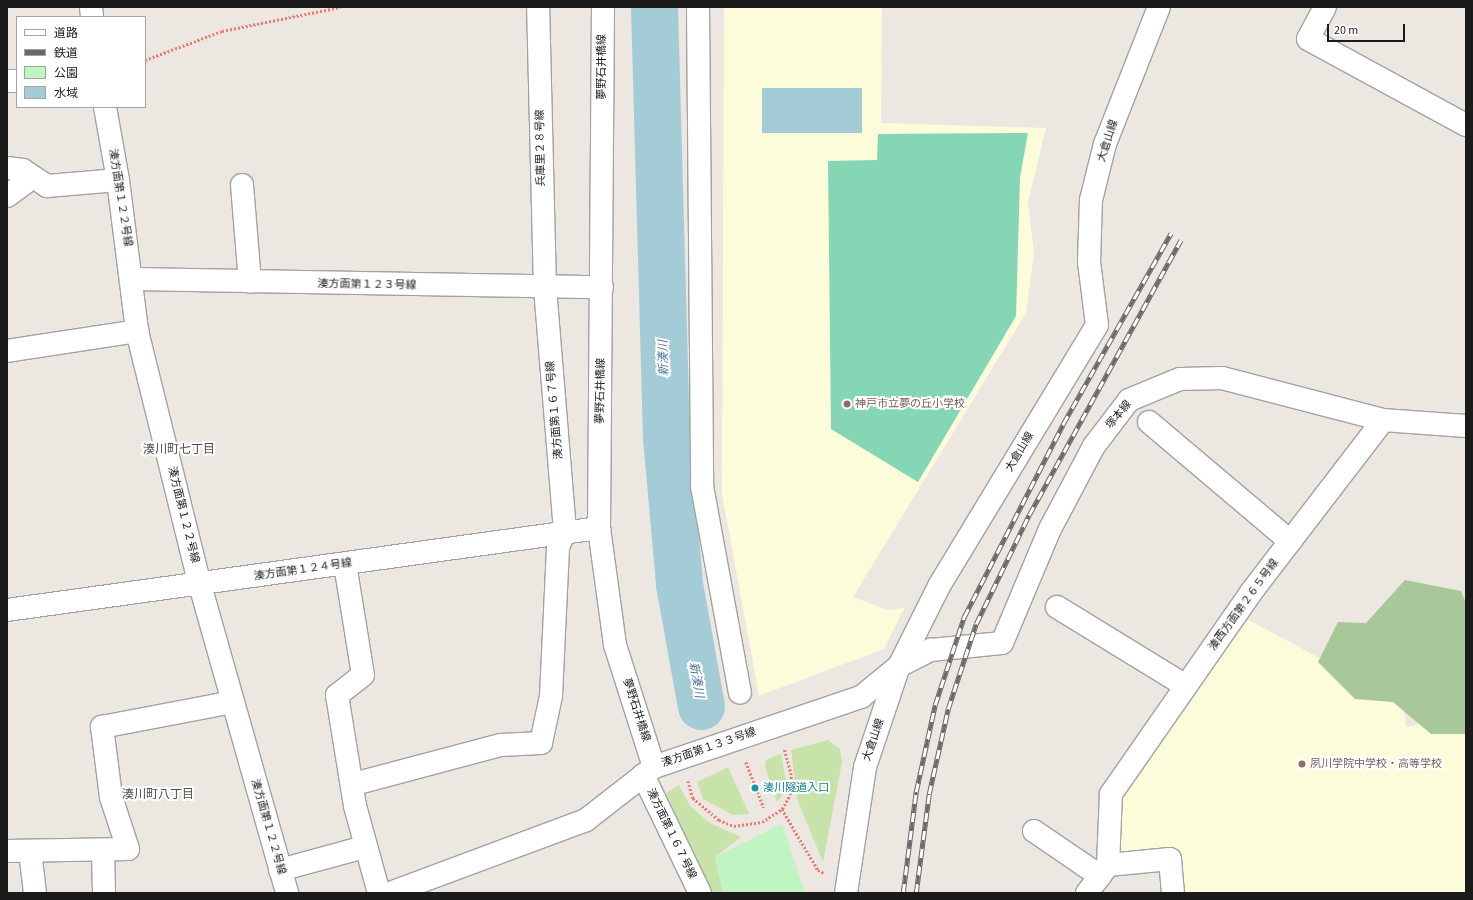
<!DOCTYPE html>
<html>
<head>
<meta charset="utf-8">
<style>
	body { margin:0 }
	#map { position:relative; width:1473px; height:900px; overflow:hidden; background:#ece8e1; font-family:"Source Sans 3","Noto Sans JP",sans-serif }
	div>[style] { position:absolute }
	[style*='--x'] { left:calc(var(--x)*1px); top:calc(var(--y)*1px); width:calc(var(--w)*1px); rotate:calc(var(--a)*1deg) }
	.education>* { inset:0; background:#fcfbda }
	.grass>* { inset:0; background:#c7e3aa }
	.forest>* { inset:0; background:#a8c899 }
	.park>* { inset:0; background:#c0f4c3 }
	.pitch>* { inset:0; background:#84d6b5 }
	.water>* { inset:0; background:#a4ccd7 }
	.river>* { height:47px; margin:-23.5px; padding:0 23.5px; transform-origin:23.5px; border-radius:23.5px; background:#a4ccd7 }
	.path>* { height:2.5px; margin-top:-1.25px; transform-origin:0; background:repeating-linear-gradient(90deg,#ee7a70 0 2px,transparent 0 4px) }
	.roads { filter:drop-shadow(1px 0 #a2a2a2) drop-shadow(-1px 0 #a2a2a2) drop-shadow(0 1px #a2a2a2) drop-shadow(0 -1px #a2a2a2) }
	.minor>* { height:22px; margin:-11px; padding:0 11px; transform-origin:11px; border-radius:11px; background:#fff }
	.rail>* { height:4.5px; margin-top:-2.25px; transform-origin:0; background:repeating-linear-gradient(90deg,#fff 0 9px,#696969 0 18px); box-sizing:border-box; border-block:1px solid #696969 }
	.dots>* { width:11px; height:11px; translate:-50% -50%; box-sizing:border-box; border:2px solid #fff; border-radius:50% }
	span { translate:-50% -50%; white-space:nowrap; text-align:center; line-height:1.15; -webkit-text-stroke:4px #fff; paint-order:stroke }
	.street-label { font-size:11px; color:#1b1b1b }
	.education-label { font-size:11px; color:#785e54 }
	.left { translate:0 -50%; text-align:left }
	.culture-label { font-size:11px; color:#0d838f }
	.water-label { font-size:12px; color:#507aa2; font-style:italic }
	.neighbourhood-label { font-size:12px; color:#4e4e4e }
	.frame { position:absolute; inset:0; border:8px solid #1b1b1b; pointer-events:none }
	.legend { position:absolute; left:16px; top:16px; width:130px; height:92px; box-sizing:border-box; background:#fff; border:1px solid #a4a4a4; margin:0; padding:5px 7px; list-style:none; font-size:12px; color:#1b1b1b }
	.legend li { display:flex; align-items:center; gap:8px; height:20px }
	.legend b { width:20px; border:1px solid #a4a4a4 }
	.scale { position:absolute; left:1327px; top:24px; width:78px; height:18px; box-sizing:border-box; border:2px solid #1b1b1b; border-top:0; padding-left:5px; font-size:12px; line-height:14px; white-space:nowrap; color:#1b1b1b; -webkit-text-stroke:3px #fff; paint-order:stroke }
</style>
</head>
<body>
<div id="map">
	<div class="education">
		<div style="clip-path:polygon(724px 7px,882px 7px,881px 123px,1046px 128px,1028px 202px,1034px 253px,1026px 313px,853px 597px,888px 610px,904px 608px,884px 649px,759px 696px,722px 494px)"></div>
		<div style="clip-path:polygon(1243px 617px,1403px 703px,1406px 727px,1466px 715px,1466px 893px,1182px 893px,1173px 847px,1116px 858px,1122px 788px)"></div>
	</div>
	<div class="grass">
		<div style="clip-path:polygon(828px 740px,840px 749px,842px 762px,823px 862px,797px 799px,791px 750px)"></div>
		<div style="clip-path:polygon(781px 754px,786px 781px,784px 793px,777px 802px,765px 767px,766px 760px)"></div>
		<div style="clip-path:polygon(728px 767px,749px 814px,733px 815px,703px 799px,697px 782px)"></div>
		<div style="clip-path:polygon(679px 785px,690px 806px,710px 823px,741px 837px,715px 857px,723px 893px,711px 893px,666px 793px)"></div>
	</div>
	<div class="forest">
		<div style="clip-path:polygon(1405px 580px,1461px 591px,1466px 603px,1466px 734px,1431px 734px,1393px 702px,1355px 699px,1318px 662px,1338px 622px,1366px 623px)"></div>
	</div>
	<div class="park">
		<div style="clip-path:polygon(782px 824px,805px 893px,723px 893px,715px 857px)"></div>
	</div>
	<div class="pitch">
		<div style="clip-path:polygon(1028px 133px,1020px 177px,1016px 316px,918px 482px,831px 429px,828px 161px,877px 160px,878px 134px)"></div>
	</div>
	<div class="water">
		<div style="clip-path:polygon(762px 88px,862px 88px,862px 133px,762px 133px)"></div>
	</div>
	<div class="river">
		<div style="--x:654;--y:7;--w:430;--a:88.4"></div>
		<div style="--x:666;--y:437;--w:148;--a:84.9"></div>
		<div style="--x:679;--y:584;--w:124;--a:79.8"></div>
	</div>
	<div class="path">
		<div style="--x:145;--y:60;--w:82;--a:-20.6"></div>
		<div style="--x:222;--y:31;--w:121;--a:-11.4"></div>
		<div style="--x:746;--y:762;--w:49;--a:68.6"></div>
		<div style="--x:688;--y:781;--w:18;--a:74"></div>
		<div style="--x:693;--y:798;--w:34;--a:40"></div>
		<div style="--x:719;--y:820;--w:16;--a:22"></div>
		<div style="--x:734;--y:826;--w:28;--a:-8"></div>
		<div style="--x:762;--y:822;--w:24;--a:-33"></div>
		<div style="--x:782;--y:809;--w:16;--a:-60"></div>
		<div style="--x:790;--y:795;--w:20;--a:-87"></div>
		<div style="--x:791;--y:775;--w:28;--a:-105"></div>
		<div style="--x:782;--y:809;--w:71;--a:59.5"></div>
		<div style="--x:818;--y:870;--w:7;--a:27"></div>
	</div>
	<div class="roads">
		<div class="minor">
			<div style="--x:91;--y:7;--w:10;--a:84"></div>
			<div style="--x:603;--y:7;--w:521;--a:90.44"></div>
			<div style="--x:599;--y:528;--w:118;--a:82.2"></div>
			<div style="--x:615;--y:645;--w:128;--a:72.3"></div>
			<div style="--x:698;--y:7;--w:479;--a:89.5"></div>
			<div style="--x:702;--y:486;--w:210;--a:79.6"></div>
			<div style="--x:1325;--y:7;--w:36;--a:118"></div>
			<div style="--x:1308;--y:39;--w:180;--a:28.6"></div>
			<div style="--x:7;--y:81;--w:10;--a:0"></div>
			<div style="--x:105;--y:107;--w:74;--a:79.9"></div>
			<div style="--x:118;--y:180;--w:152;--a:82.8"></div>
			<div style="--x:137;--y:331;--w:262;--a:76.1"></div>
			<div style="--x:200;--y:585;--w:320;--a:74.2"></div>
			<div style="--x:7;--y:168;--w:16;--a:7"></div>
			<div style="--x:23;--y:170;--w:29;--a:34"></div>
			<div style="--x:47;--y:186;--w:71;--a:-4.8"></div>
			<div style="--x:242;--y:185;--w:97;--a:85.3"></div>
			<div style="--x:7;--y:196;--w:32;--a:-36"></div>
			<div style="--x:131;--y:279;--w:471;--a:1"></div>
			<div style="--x:7;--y:351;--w:132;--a:-8.7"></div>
			<div style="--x:1149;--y:422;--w:185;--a:40.2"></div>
			<div style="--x:345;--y:564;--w:112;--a:80.8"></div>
			<div style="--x:363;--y:675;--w:33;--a:142"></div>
			<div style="--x:337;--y:695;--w:112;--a:80.8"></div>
			<div style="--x:355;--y:806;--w:90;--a:74.6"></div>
			<div style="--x:1057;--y:607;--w:151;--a:31.5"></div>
			<div style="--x:7;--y:610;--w:598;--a:-7.89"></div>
			<div style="--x:643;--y:775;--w:131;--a:64.2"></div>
			<div style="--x:354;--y:784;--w:152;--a:-14.9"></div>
			<div style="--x:501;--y:745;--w:40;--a:-2.9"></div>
			<div style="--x:541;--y:743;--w:48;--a:-78"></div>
			<div style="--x:551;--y:696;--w:149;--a:-87.3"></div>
			<div style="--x:558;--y:547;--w:17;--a:-66"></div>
			<div style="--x:565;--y:531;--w:243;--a:-94.7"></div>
			<div style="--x:545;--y:289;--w:282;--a:-91.4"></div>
			<div style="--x:1034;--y:831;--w:80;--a:34.3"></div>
			<div style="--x:7;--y:851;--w:121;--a:-0.9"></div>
			<div style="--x:128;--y:849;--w:55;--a:-108.1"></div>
			<div style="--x:111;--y:797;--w:71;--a:-97.3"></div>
			<div style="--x:102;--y:727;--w:133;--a:-10.8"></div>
			<div style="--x:30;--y:851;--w:42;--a:83.2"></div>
			<div style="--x:103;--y:851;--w:42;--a:88.6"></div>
			<div style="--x:1108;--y:865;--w:62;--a:-5.5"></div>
			<div style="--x:1170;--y:859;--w:34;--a:85"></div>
			<div style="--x:280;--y:870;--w:87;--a:-15.3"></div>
			<div style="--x:390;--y:893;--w:209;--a:-20.4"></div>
			<div style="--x:586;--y:820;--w:86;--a:-37.9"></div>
			<div style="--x:654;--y:767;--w:219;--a:-18.7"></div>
			<div style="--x:861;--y:697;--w:49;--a:-39.2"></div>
			<div style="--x:899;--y:666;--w:36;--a:-27"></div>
			<div style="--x:931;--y:650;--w:71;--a:-5.6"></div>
			<div style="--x:1002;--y:643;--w:124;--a:-67.2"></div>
			<div style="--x:1050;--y:529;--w:94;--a:-62.1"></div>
			<div style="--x:1094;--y:446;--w:58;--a:-52.7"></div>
			<div style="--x:1129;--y:400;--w:55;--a:-22.4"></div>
			<div style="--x:1180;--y:379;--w:42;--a:-1.4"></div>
			<div style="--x:1222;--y:378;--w:166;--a:14.6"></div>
			<div style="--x:1383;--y:420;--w:83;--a:4.1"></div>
			<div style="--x:846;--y:893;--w:127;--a:-81.4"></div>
			<div style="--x:865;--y:767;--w:107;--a:-71.4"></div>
			<div style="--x:899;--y:666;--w:89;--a:-63.4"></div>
			<div style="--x:939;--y:586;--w:305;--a:-58.8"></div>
			<div style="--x:1097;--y:325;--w:64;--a:-97.2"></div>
			<div style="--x:1089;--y:262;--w:62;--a:-88.2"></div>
			<div style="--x:1091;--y:200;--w:58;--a:-76"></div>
			<div style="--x:1105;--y:144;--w:147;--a:-68.5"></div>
			<div style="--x:1087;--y:893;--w:35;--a:-53"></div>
			<div style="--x:1108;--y:865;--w:71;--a:-87.6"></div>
			<div style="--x:1111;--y:794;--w:247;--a:-55.2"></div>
			<div style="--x:1252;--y:591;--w:215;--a:-52.5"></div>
		</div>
	</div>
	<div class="rail">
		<div style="--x:903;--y:893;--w:102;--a:-82.7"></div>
		<div style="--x:916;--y:792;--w:89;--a:-77.7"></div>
		<div style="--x:935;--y:705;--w:93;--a:-71.8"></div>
		<div style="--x:964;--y:617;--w:217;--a:-62.8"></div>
		<div style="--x:1063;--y:424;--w:219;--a:-60.5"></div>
		<div style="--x:916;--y:893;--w:100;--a:-82.5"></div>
		<div style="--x:929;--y:794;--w:87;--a:-77.4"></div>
		<div style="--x:948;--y:709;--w:89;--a:-71.8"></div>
		<div style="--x:976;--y:624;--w:121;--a:-64.1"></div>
		<div style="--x:1029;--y:515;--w:314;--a:-61.1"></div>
	</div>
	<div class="dots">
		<div style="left:847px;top:404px;background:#8d6e63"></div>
		<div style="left:1302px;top:764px;background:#8d6e63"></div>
		<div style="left:755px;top:788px;background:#0f9aa8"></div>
	</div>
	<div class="street-label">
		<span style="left:602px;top:67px;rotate:-90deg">夢野石井橋線</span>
		<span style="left:1108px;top:141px;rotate:-72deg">大倉山線</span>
		<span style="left:541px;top:148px;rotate:-91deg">兵庫里２８号線</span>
		<span style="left:120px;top:198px;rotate:81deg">湊方面第１２２号線</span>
		<span style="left:367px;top:285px;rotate:1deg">湊方面第１２３号線</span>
		<span style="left:601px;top:391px;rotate:-89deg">夢野石井橋線</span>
		<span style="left:555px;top:410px;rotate:-95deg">湊方面第１６７号線</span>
		<span style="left:1119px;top:415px;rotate:-50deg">塚本線</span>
		<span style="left:1020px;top:452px;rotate:-59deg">大倉山線</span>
		<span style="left:183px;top:515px;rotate:76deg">湊方面第１２２号線</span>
		<span style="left:303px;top:570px;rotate:-8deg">湊方面第１２４号線</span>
		<span style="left:1244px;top:605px;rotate:-54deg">湊西方面第２６５号線</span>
		<span style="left:636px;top:710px;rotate:72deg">夢野石井橋線</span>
		<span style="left:874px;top:740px;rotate:-71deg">大倉山線</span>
		<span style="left:709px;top:748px;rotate:-19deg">湊方面第１３３号線</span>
		<span style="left:268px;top:827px;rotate:74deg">湊方面第１２２号線</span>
		<span style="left:671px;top:834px;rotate:64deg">湊方面第１６７号線</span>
	</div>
	<div class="education-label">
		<span class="left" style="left:855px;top:404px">神戸市立夢の丘小学校</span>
		<span class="left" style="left:1310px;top:764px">夙川学院中学校・高等学校</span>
	</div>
	<div class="culture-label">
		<span class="left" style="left:763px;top:788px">湊川隧道入口</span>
	</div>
	<div class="water-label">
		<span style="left:664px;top:358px;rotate:-92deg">新湊川</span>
		<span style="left:696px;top:680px;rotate:80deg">新湊川</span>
	</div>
	<div class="neighbourhood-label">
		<span style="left:179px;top:450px">湊川町七丁目</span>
		<span style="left:158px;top:795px">湊川町八丁目</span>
	</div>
	<div class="frame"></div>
	<ul class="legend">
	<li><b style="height:5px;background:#fff"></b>道路</li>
	<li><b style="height:5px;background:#696969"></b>鉄道</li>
	<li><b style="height:11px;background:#c0f4c3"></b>公園</li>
	<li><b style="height:11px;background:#a4ccd7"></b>水域</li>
	</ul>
	<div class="scale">20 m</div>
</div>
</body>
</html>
